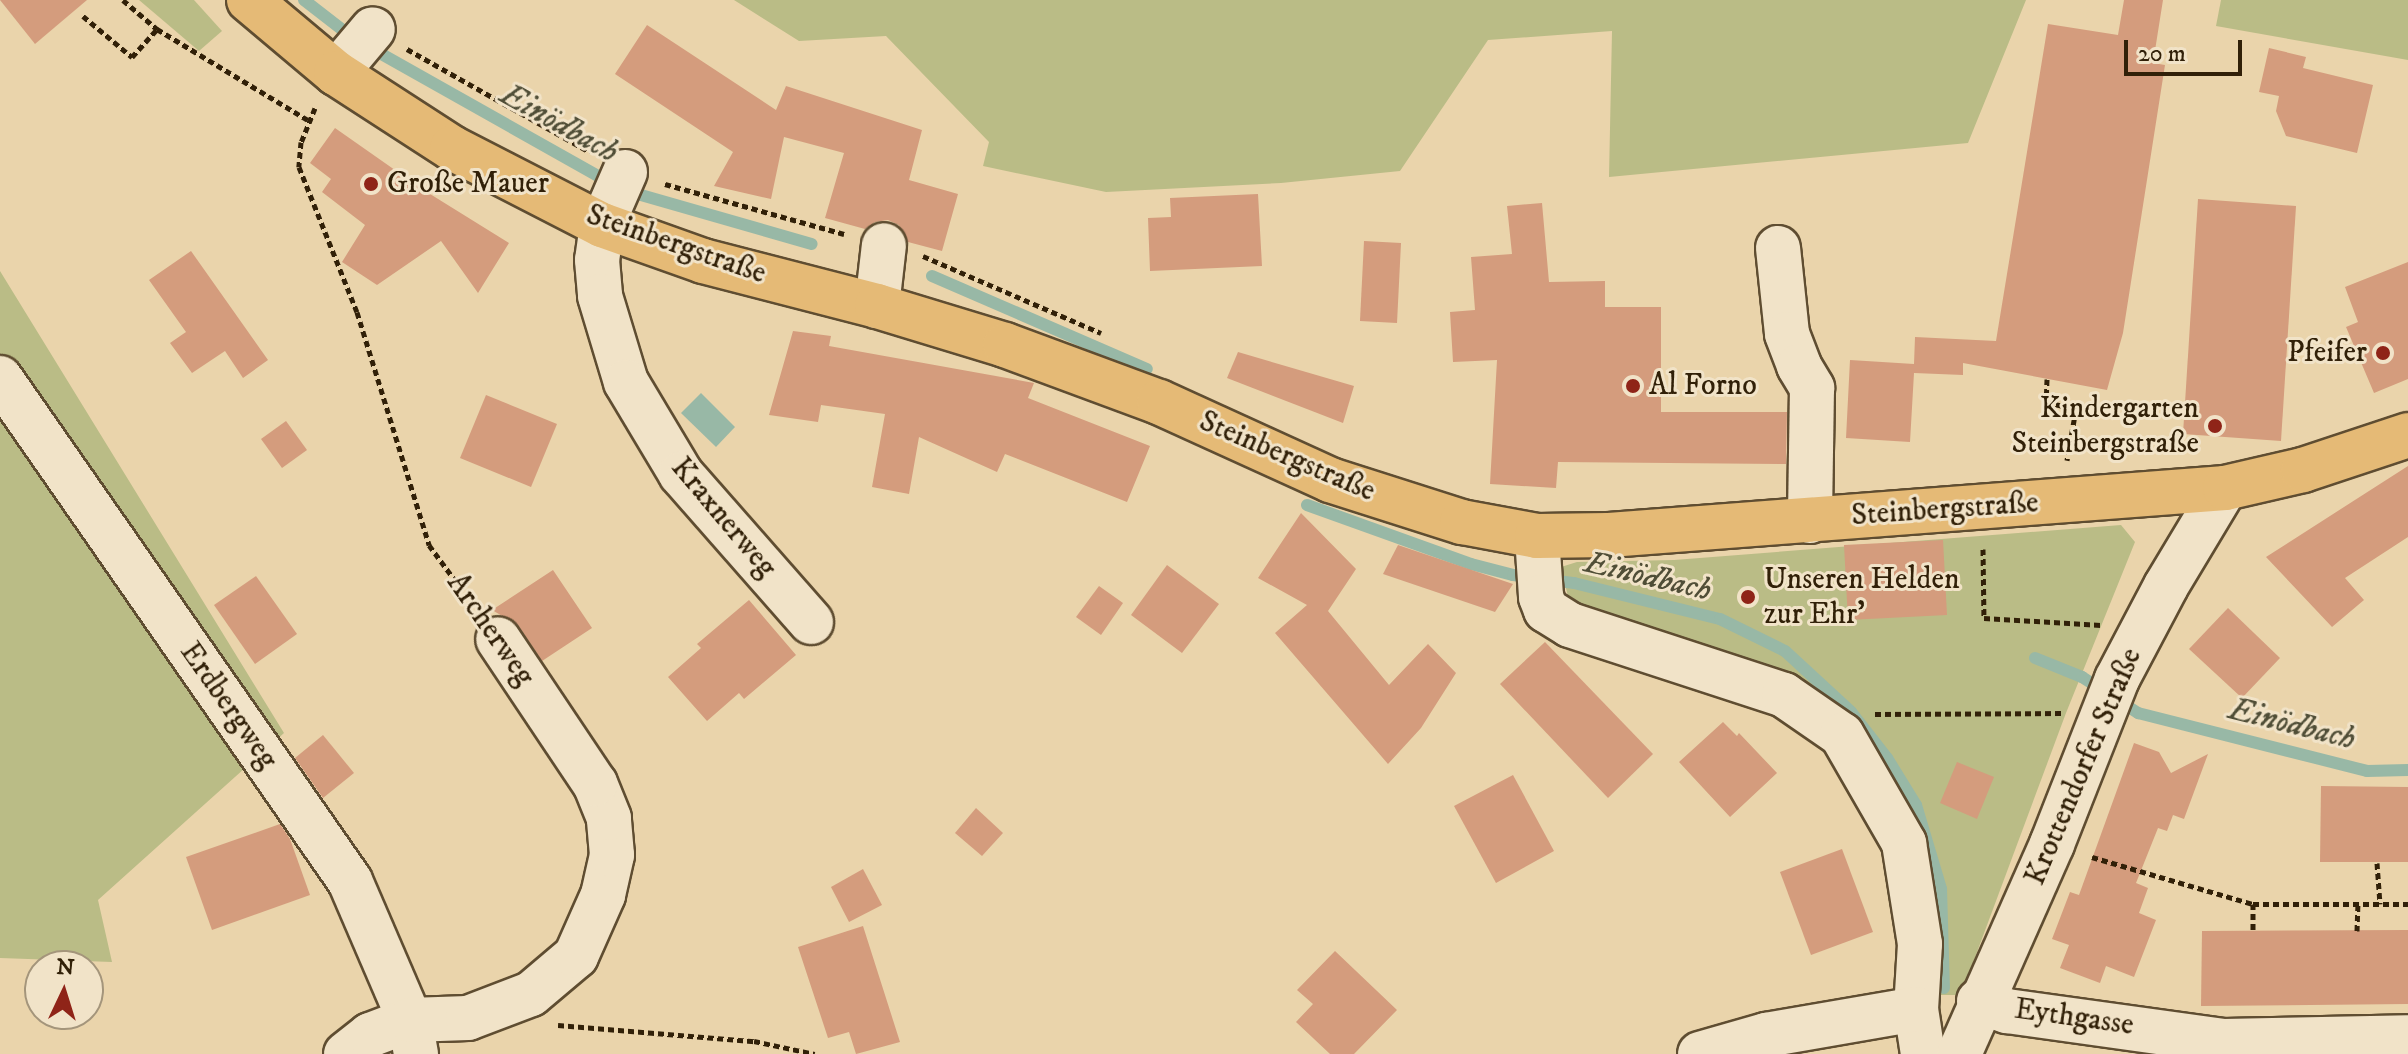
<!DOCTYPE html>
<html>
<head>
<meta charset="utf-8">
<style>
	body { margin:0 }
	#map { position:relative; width:2408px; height:1054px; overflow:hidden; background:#ead4ab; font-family:"IM FELL DW Pica",serif }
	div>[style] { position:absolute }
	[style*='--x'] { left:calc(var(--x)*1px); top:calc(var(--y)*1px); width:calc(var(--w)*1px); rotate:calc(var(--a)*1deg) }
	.green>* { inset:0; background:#babc86 }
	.water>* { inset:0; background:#98b8a6 }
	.stream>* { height:12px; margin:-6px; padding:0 6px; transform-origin:6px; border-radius:6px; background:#98b8a6 }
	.building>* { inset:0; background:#d49c7d }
	.path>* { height:5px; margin-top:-2.5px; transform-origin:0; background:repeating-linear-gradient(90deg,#312008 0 6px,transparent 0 10px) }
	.roads { filter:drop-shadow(2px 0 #5f4d31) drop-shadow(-2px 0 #5f4d31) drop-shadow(0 2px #5f4d31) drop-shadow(0 -2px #5f4d31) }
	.minor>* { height:44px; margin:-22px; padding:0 22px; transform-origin:22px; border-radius:22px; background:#f1e3c8 }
	.major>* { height:44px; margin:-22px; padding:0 22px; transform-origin:22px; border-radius:22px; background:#e5ba76 }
	.dots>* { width:22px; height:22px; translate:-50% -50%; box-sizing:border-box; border:4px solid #f1e3c8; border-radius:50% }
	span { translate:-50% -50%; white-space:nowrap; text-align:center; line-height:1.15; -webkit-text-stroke:6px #f1e3c8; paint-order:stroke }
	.poi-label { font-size:30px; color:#312008 }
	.left { translate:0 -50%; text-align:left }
	.right { translate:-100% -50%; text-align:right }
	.street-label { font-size:30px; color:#312008 }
	.water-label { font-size:32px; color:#504e37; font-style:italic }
	.north { position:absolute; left:24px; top:950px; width:80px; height:80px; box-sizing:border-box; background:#f1e3c8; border:2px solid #a4957b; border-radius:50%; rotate:4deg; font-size:22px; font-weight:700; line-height:32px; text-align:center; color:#312008 }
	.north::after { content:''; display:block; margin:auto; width:28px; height:36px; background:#8f2418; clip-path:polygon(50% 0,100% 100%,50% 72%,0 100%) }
	.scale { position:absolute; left:2124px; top:40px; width:118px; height:36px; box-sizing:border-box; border:4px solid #312008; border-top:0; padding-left:10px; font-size:24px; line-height:28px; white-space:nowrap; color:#312008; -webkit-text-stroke:6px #f1e3c8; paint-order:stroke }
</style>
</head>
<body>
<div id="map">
	<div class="green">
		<div style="clip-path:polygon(139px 0,194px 0,222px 31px,199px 51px)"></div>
		<div style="clip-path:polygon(734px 0,2026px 0,1968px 143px,1609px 177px,1612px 31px,1488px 40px,1400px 171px,1281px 183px,1106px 192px,983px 166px,989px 142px,886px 36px,799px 41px)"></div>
		<div style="clip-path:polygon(2221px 0,2408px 0,2408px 60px,2216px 26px)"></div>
		<div style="clip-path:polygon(0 271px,284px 733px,98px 900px,112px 962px,0 958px)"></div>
		<div style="clip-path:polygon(2121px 525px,2135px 542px,2066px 713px,1961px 995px,1931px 995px,1889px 779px,1569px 601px,1561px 567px,1577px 562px,1674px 560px)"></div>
	</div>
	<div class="water">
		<div style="clip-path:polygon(701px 393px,735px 427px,716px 447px,681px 413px)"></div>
	</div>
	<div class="stream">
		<div style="--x:304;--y:0;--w:62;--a:37.8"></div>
		<div style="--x:353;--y:38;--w:295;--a:29.4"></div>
		<div style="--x:627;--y:191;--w:192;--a:16"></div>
		<div style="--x:932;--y:276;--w:234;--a:23.4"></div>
		<div style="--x:1307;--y:505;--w:174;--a:19.8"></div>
		<div style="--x:1471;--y:564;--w:43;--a:14.7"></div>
		<div style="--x:1513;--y:575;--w:62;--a:7.5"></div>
		<div style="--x:1574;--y:583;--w:150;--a:13.9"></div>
		<div style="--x:1720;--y:619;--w:72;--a:26.2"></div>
		<div style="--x:1785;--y:651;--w:90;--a:42.7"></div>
		<div style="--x:1851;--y:712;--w:58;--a:52"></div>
		<div style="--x:1887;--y:758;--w:55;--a:58.3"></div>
		<div style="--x:1916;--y:805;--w:88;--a:73.4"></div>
		<div style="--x:1941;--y:889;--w:99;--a:88.3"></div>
		<div style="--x:2035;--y:658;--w:51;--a:22"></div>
		<div style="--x:2082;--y:677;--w:67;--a:32.7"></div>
		<div style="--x:2138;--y:713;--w:236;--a:14.2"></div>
		<div style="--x:2367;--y:771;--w:41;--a:-1.4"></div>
	</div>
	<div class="building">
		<div style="clip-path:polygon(0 0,87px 0,35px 44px)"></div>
		<div style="clip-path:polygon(2124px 0,2163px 0,2153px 63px,2165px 65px,2123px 333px,2107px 390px,1963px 363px,1963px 375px,1914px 373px,1910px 442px,1846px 438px,1850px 360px,1914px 364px,1915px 337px,1996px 341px,2048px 24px,2118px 35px)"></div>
		<div style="clip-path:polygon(647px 25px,776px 110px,786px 86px,922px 130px,909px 180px,958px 194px,942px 251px,908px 242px,899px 225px,888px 220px,875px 222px,865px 229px,825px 218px,844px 153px,784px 137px,771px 199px,714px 186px,733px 152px,615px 74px)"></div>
		<div style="clip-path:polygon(2269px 48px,2306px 57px,2303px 68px,2373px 85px,2357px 153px,2286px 136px,2276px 111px,2279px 96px,2259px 92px)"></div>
		<div style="clip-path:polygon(335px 128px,422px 189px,509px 243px,478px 293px,441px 241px,377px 285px,342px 262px,365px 225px,322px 192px,331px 179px,310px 163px)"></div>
		<div style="clip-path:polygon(1258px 194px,1262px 266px,1150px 271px,1148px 218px,1171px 217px,1170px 198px)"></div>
		<div style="clip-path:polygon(2198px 199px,2296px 206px,2281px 441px,2183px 434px)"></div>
		<div style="clip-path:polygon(1542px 203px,1549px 282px,1605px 281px,1605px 307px,1661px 307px,1661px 412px,1787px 412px,1786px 464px,1558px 462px,1556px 488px,1490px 484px,1497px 360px,1453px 362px,1450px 312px,1475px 310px,1471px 257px,1512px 254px,1507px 206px)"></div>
		<div style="clip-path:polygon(1364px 241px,1401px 243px,1397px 323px,1360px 321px)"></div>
		<div style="clip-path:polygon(191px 251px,268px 360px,243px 378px,225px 351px,192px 373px,170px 343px,186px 332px,149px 280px)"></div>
		<div style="clip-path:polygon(2408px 262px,2408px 379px,2374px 393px,2346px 327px,2358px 322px,2345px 287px)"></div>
		<div style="clip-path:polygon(793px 331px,831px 336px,829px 346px,1034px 383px,1028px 398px,1150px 446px,1127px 502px,1005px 454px,997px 472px,919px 437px,909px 494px,872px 487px,885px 414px,821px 405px,818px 422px,769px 415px)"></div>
		<div style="clip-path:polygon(1238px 352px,1354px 386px,1343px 423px,1227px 378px)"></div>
		<div style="clip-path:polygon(486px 395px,557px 424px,531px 487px,460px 458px)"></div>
		<div style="clip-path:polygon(286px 421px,307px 450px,282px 468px,261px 439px)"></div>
		<div style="clip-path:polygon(2408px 466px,2408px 537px,2345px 578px,2364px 600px,2332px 627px,2266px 557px)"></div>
		<div style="clip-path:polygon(1301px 513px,1356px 569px,1328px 611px,1389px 685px,1428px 644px,1456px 673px,1421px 728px,1388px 764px,1275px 633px,1307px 605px,1258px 578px)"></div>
		<div style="clip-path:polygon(1943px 540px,1947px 615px,1848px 620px,1844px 545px)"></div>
		<div style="clip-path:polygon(1398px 545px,1513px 584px,1495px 612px,1383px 574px)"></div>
		<div style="clip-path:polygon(1167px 565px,1219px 604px,1182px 653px,1131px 615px)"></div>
		<div style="clip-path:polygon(553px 570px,592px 628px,542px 661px,518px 625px,492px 610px)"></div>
		<div style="clip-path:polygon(256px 576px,297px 634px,255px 664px,214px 605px)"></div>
		<div style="clip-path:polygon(1099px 586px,1123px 603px,1101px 635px,1076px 617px)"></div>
		<div style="clip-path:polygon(749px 600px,796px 655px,744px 699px,739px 693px,707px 721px,668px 677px,701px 648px,697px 644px)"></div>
		<div style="clip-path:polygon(2228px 608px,2280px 658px,2242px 698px,2189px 649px)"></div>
		<div style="clip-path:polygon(1545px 642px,1653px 754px,1608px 798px,1500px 684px)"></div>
		<div style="clip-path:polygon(1723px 722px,1737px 736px,1739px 733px,1777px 773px,1730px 817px,1679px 762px)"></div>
		<div style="clip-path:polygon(323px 735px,354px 773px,323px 798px,295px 758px)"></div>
		<div style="clip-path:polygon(2134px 743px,2159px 752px,2171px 773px,2208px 754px,2184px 819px,2173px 815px,2167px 831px,2158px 828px,2136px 883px,2148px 888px,2139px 913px,2156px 920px,2134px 977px,2106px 966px,2100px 983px,2060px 968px,2069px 945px,2052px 939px,2070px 892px,2079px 895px)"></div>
		<div style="clip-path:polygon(1957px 762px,1994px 777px,1977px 819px,1940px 803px)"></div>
		<div style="clip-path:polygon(1513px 775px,1554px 851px,1496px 883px,1454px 806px)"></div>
		<div style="clip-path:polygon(2321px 786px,2408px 787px,2408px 862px,2320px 862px)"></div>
		<div style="clip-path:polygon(976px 808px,1003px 833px,982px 856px,955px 833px)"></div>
		<div style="clip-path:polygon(280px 824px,290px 839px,310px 895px,212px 930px,186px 857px)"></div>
		<div style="clip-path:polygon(1842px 849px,1873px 932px,1811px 955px,1780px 872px)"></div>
		<div style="clip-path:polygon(863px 869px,882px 905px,849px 922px,831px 887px)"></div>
		<div style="clip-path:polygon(863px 926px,900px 1042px,856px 1054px,849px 1032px,828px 1038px,798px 947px)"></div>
		<div style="clip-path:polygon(2408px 930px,2408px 1004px,2201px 1006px,2202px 931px)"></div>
		<div style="clip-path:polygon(1335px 951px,1397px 1010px,1354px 1054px,1330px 1054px,1296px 1022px,1313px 1004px,1297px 990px)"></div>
	</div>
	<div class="path">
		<div style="--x:123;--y:0;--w:45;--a:40.5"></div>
		<div style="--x:83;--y:16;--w:64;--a:39.9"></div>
		<div style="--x:132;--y:57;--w:38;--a:-48"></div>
		<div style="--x:157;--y:29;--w:176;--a:31.1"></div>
		<div style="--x:407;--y:49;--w:210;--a:29.4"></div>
		<div style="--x:315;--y:108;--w:37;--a:112"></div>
		<div style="--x:301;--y:142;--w:25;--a:95"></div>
		<div style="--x:299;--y:167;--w:156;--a:68.2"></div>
		<div style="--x:357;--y:312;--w:244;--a:72.8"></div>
		<div style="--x:429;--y:545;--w:76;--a:53.6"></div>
		<div style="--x:665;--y:184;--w:186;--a:15.6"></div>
		<div style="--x:923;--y:256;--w:194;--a:23.4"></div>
		<div style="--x:2047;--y:379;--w:23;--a:92"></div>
		<div style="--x:2046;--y:402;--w:31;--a:13"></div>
		<div style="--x:2076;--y:409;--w:52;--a:100"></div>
		<div style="--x:1983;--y:549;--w:69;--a:89.2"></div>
		<div style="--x:1984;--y:618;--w:117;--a:3.4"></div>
		<div style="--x:1875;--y:714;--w:186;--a:-0.3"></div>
		<div style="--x:2092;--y:857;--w:168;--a:16.3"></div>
		<div style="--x:2253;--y:904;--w:155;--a:0"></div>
		<div style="--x:2377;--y:863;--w:41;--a:85.8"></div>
		<div style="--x:2253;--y:904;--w:27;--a:90"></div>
		<div style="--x:2357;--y:931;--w:27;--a:-88"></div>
		<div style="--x:558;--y:1025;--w:197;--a:4.7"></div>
		<div style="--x:754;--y:1041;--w:62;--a:12"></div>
	</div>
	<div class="roads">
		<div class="minor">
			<div style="--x:336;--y:73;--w:57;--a:-49.9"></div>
			<div style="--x:625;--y:172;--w:58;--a:113.5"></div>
			<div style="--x:602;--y:225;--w:35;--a:98"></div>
			<div style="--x:597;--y:260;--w:36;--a:85"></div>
			<div style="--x:600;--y:296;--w:90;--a:73.2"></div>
			<div style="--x:626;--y:382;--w:107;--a:59.1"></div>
			<div style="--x:681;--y:474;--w:197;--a:48.7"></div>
			<div style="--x:1778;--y:248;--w:86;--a:84"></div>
			<div style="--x:1787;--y:334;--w:34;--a:69"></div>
			<div style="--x:1799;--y:366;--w:26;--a:59"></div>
			<div style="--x:1812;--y:388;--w:133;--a:90.9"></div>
			<div style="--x:877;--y:306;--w:61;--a:-83.5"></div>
			<div style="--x:0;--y:378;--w:613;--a:55.17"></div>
			<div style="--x:350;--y:881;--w:151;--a:66.7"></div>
			<div style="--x:410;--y:1020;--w:35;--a:80"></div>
			<div style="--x:1537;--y:536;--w:61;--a:86.2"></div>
			<div style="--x:1541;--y:597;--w:14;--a:69"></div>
			<div style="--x:1546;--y:610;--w:28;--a:32"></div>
			<div style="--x:1570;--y:625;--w:225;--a:18.1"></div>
			<div style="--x:1784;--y:695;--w:70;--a:34.6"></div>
			<div style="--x:1842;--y:735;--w:125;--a:60.1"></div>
			<div style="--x:1904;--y:843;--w:102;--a:81"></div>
			<div style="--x:1920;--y:944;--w:65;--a:93.5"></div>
			<div style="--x:1916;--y:1009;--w:46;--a:81.2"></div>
			<div style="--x:1979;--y:1001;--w:30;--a:20"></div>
			<div style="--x:2007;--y:1011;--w:219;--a:7.9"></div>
			<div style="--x:2224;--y:1041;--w:184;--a:-1.2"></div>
			<div style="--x:346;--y:1054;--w:31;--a:-38"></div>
			<div style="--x:370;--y:1035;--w:43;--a:-20.6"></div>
			<div style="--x:410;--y:1020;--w:58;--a:-2"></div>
			<div style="--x:468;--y:1018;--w:67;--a:-20.9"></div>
			<div style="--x:531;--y:994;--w:59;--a:-40.2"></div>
			<div style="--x:576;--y:956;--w:67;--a:-66.1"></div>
			<div style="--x:603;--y:895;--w:41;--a:-77.3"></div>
			<div style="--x:612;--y:855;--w:37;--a:-95"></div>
			<div style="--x:609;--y:818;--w:37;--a:-112"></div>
			<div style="--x:595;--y:784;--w:174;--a:-123.8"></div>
			<div style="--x:1700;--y:1054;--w:69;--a:-16.1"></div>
			<div style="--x:1766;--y:1035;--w:152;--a:-9.8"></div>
			<div style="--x:1959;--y:1054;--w:230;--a:-66.1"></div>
			<div style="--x:2052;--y:844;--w:177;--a:-68.5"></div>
			<div style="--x:2117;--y:679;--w:105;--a:-62.2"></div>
			<div style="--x:2166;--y:586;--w:114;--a:-59"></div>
		</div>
		<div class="major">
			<div style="--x:249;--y:0;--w:114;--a:40"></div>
			<div style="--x:336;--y:73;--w:138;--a:32.9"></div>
			<div style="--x:452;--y:148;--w:169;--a:27.2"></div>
			<div style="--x:602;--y:225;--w:107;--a:19.6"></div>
			<div style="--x:703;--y:261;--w:180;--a:14.5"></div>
			<div style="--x:877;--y:306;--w:134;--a:16.9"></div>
			<div style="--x:1005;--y:345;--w:164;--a:20.3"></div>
			<div style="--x:1159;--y:402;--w:188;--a:24.5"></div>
			<div style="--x:1330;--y:480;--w:139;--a:17.7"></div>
			<div style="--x:1462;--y:522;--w:76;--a:10.6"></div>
			<div style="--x:1537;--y:536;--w:72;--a:-0.8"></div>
			<div style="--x:1609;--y:535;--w:618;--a:-4.36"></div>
			<div style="--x:2225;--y:488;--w:80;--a:-13"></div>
			<div style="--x:2303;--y:470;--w:111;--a:-18.4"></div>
		</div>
	</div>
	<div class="dots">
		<div style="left:371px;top:184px;background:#8f2418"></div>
		<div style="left:2383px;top:353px;background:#8f2418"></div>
		<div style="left:1633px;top:386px;background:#8f2418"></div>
		<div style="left:2215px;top:426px;background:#8f2418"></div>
		<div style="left:1748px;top:597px;background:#8f2418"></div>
	</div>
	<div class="poi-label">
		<span class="left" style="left:387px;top:184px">Große Mauer</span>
		<span class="right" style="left:2367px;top:353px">Pfeifer</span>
		<span class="left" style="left:1649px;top:386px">Al Forno</span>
		<span class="right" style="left:2199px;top:426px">Kindergarten<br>Steinbergstraße</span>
		<span class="left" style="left:1764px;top:597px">Unseren Helden<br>zur Ehr'</span>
	</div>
	<div class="street-label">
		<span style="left:676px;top:245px;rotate:19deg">Steinbergstraße</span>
		<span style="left:1287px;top:457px;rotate:23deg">Steinbergstraße</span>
		<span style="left:1945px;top:510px;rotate:-4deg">Steinbergstraße</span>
		<span style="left:723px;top:518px;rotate:50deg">Kraxnerweg</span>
		<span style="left:490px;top:630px;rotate:55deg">Archerweg</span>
		<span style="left:228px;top:706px;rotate:55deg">Erdbergweg</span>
		<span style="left:2084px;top:767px;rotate:-67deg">Krottendorfer Straße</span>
		<span style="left:2074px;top:1018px;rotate:8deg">Eythgasse</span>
	</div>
	<div class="water-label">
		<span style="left:559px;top:124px;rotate:29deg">Einödbach</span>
		<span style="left:1648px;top:577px;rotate:13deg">Einödbach</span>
		<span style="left:2292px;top:725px;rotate:14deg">Einödbach</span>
	</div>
	<div class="north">N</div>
	<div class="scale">20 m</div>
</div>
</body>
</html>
